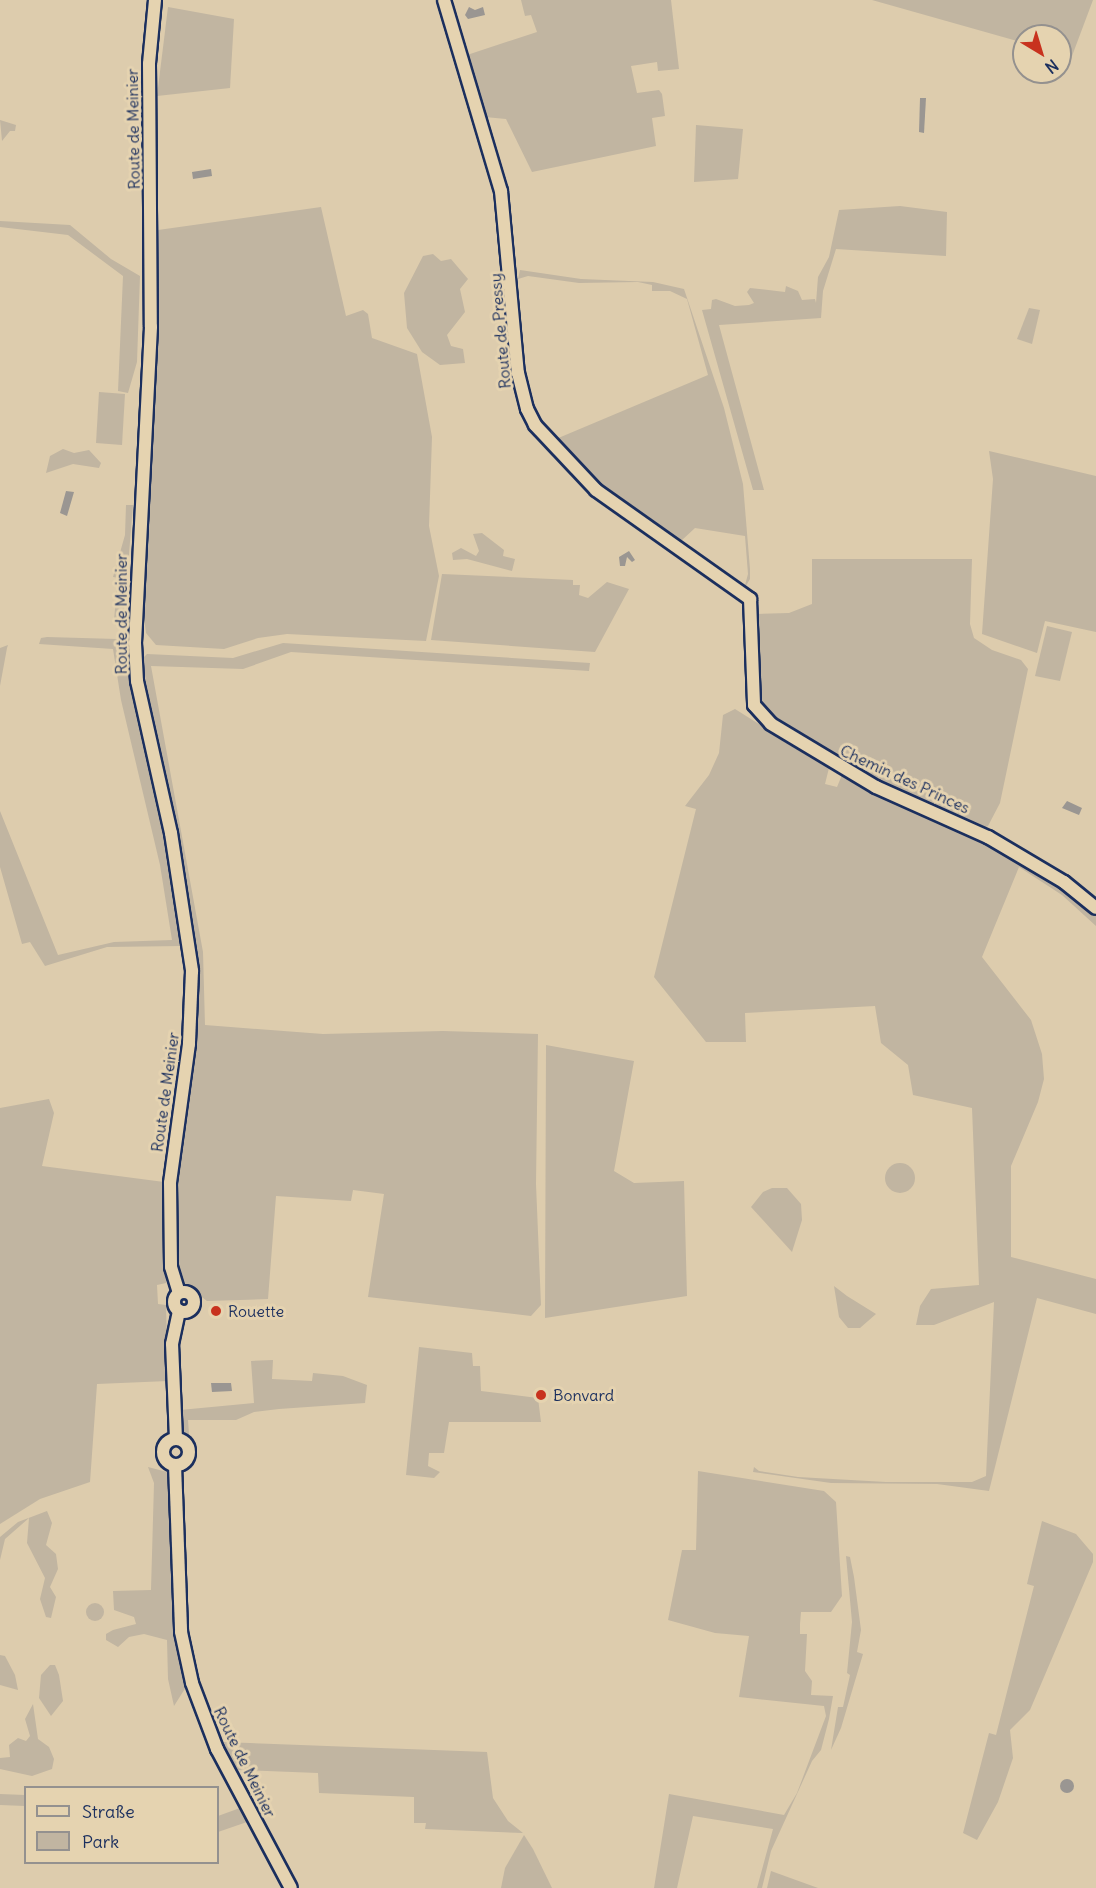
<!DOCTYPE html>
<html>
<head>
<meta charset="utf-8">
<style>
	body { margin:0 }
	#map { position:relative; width:1096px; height:1888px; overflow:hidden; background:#ddccad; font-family:Delius,sans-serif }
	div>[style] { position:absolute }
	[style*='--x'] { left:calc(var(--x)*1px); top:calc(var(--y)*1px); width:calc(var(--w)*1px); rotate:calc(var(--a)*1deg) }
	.green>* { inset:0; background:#c1b5a1 }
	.round { border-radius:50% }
	.water>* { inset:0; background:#9a9692 }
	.roads { filter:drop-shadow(2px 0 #1b2f5e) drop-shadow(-2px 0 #1b2f5e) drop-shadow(0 2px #1b2f5e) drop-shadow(0 -2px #1b2f5e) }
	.secondary>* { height:12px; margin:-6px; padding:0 6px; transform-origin:6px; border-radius:6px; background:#e5d3b0 }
	.secondary>.ring { margin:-6px; padding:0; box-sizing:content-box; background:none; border:12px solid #e5d3b0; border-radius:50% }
	.dots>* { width:16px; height:16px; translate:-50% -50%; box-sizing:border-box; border:3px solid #e5d3b0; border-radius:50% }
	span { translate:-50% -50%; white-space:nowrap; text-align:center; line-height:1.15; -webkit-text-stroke:6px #e5d3b0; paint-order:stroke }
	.street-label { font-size:16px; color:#1b2f5e }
	.poi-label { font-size:16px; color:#1b2f5e }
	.left { translate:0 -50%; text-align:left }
	.legend { position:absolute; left:24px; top:1786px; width:195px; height:78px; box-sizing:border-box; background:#e5d3b0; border:2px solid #94918f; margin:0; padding:8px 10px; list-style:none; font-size:18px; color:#1b2f5e }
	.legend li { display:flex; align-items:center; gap:12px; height:30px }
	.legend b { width:30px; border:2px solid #94918f }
	.north { position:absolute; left:1012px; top:24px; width:60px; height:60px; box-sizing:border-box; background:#e5d3b0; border:2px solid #94918f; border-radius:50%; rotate:142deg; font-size:16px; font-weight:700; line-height:24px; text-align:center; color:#1b2f5e }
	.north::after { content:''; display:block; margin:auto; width:21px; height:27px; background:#c8321e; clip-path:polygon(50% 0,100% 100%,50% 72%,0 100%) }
</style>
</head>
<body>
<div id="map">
	<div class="green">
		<div style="clip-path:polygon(521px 0,671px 0,679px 69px,658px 71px,657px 62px,631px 66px,637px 93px,659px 90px,662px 94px,665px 116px,652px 118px,656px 146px,532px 172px,506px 119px,485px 117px,467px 55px,537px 32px,531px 15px,525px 16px)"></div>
		<div style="clip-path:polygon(872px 0,1093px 0,1072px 56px,1060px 54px,1060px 36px,1024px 36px,1024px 43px)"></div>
		<div style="clip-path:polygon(168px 7px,234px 19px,230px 88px,157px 96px)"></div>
		<div style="clip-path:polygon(0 120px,16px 125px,15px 131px,10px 131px,2px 141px)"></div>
		<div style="clip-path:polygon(696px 125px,743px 129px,738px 179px,694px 182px)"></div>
		<div style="clip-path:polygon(900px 206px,947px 212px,946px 256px,836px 249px,823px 291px,821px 318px,719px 325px,764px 490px,753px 490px,702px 310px,711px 309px,712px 300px,716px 299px,735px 306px,749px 305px,754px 303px,747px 292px,750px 288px,785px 292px,786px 286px,798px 291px,802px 300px,815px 299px,816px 303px,818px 277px,829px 257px,839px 210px)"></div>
		<div style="clip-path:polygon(321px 207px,346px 316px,363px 310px,368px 314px,372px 338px,417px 354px,432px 437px,429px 526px,439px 576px,426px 641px,287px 634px,258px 638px,224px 649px,156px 645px,146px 633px,142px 603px,157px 346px,158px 230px)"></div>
		<div style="clip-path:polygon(0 221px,70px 225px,111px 259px,140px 276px,137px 362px,128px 393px,118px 391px,123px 276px,68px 235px,0 227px)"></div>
		<div style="clip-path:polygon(433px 254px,441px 261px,451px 259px,468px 279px,460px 289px,465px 312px,447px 335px,451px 346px,463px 349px,465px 363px,440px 365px,422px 352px,407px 328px,404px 293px,423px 256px)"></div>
		<div style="clip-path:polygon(520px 270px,581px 279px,653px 282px,684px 289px,724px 408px,743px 484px,750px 569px,750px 579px,744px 589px,748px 574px,745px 536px,695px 528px,681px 541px,588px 475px,556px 439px,708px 375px,687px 299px,670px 291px,652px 291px,652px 285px,638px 282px,579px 283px,528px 276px,518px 279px)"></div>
		<div style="clip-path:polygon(1029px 308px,1040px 310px,1032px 344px,1017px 339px)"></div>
		<div style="clip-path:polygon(99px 392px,125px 394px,122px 445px,96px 443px)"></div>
		<div style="clip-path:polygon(63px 449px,74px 453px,89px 450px,101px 463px,99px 468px,73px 464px,46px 473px,50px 456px)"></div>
		<div style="clip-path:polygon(989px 451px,1096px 476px,1096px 632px,1045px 621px,1037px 653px,982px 634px,993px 479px)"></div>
		<div style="clip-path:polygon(126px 505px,133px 505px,127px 579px,113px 577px,125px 535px)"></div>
		<div style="clip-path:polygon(482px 533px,504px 550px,503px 556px,515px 559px,512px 571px,467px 559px,453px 560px,452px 553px,461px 548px,476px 556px,479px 551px,473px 534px)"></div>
		<div style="clip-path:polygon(812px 559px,972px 559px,970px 624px,974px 638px,992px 650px,1021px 660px,1028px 669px,1000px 803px,988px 826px,983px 828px,895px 791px,781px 726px,766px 710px,759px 694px,757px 614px,789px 613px,812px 604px)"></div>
		<div style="clip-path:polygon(442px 574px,573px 580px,573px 585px,580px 585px,579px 595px,588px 598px,607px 582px,629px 589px,595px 652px,431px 640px)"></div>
		<div style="clip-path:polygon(117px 585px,126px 587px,123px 622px,114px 621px)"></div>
		<div style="clip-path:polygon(1047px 626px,1072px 632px,1060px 681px,1035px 676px)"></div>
		<div style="clip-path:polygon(47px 637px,117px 639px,126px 645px,131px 684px,171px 862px,182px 946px,107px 947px,45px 966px,30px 942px,22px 944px,0 867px,0 811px,58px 955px,114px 942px,172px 940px,160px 865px,121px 700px,113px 649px,39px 644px,41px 638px)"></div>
		<div style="clip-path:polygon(283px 643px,590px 663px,589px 671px,291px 652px,243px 669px,151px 666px,203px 952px,205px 1025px,323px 1034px,443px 1031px,538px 1034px,536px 1184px,541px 1305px,531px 1316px,368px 1297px,384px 1194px,353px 1190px,351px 1201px,276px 1196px,268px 1299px,207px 1301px,180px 1280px,175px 1267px,175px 1165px,196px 1029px,198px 974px,142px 659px,147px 654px,233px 658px)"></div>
		<div style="clip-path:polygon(8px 645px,7px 648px,0 686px,0 648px)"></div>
		<div style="clip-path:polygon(735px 709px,829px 768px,825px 784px,837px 787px,842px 775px,896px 804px,968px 832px,1019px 859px,1096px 914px,1096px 926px,1062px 895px,1019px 867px,982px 957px,1031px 1020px,1042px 1054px,1044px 1079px,1038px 1102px,1011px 1166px,1011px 1257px,1096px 1279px,1096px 1314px,1037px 1298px,989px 1491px,937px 1484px,831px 1483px,753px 1472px,754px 1467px,759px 1471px,798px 1477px,886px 1482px,972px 1482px,986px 1476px,994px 1302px,934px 1325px,916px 1325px,920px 1306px,931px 1289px,979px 1285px,972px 1108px,913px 1095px,908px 1065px,881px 1043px,875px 1006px,745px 1013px,746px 1042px,706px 1042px,654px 977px,696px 809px,685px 806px,709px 775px,719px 753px,723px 715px)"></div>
		<div style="clip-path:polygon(546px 1045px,634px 1061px,614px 1171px,634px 1183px,684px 1181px,687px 1296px,545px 1318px)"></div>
		<div style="clip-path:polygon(49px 1099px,54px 1113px,42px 1166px,164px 1182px,166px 1283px,157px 1285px,158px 1304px,166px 1305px,168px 1381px,97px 1384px,90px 1482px,40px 1499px,0 1524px,0 1108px)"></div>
		<div class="round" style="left:885px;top:1163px;width:30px;height:30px"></div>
		<div style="clip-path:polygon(772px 1188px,787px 1188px,801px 1204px,802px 1220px,792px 1252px,751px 1207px,763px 1192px)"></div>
		<div style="clip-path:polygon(834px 1286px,847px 1296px,876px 1314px,860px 1328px,848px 1328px,839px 1317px)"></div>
		<div style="clip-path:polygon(419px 1347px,472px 1353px,473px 1366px,480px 1366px,481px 1391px,538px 1398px,541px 1422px,449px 1422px,444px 1453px,429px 1453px,428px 1466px,440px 1472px,434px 1478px,406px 1475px)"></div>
		<div style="clip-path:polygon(273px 1360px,272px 1379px,312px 1381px,313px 1373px,343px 1376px,367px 1385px,365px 1403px,279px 1409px,254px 1412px,236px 1420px,188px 1420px,189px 1434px,183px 1435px,180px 1410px,254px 1403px,251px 1361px)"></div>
		<div style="clip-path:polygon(148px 1467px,167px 1472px,173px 1598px,186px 1687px,174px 1706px,168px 1679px,167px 1640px,144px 1634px,129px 1637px,118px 1647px,106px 1640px,106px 1634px,113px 1630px,136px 1624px,134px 1617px,114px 1610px,113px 1591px,151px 1590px,154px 1483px)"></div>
		<div style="clip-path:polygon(698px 1471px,824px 1491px,836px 1502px,842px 1596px,831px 1612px,801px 1612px,800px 1624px,800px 1634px,807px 1634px,805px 1671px,812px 1681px,811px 1695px,833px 1696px,829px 1719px,821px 1750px,812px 1761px,771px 1851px,762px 1888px,757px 1888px,773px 1829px,693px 1816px,677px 1888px,654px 1888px,669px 1794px,784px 1815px,797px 1793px,826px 1716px,824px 1706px,739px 1697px,749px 1636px,715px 1633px,668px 1620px,682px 1550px,696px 1550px)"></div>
		<div style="clip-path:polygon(47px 1511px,52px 1523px,46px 1545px,56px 1554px,58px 1569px,50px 1587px,56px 1597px,51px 1618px,46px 1617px,40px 1599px,45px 1578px,27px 1543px,29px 1518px,5px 1539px,0 1560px,0 1537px,18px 1522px)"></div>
		<div style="clip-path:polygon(1042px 1521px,1076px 1534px,1093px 1554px,1093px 1562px,1030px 1710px,1010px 1730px,1013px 1758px,998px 1802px,977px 1840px,963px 1833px,989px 1733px,996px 1735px,1034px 1586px,1027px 1584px)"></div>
		<div style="clip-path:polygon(846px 1556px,850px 1557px,854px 1577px,861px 1630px,857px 1652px,863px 1654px,841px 1728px,831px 1750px,838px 1707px,843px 1707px,850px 1675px,847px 1673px,852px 1622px)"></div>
		<div class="round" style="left:86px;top:1603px;width:18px;height:18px"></div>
		<div style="clip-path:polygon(0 1655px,5px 1656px,15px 1675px,18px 1690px,0 1685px)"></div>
		<div style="clip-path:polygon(50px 1665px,55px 1665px,59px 1675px,63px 1701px,51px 1716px,39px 1698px,41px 1675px)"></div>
		<div style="clip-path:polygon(33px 1704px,38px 1739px,49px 1747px,54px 1759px,52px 1769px,32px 1776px,0 1769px,0 1758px,10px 1757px,9px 1745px,18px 1738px,26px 1741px,30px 1736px,25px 1719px)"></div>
		<div style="clip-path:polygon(223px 1742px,487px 1752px,493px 1798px,508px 1821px,523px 1833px,425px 1829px,426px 1823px,414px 1823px,414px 1797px,319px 1793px,318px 1773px,238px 1770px)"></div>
		<div style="clip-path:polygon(0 1794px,25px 1795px,25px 1806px,0 1805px)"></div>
		<div style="clip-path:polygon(240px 1808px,247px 1822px,218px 1832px,218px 1816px)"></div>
		<div style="clip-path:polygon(524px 1835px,533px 1849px,552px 1888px,501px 1888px,505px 1868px)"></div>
		<div style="clip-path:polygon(771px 1871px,818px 1888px,767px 1888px)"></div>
	</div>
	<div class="water">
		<div style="clip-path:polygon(469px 7px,475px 10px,483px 7px,485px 15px,468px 19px,465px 15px)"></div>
		<div style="clip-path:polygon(920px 98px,926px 98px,924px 133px,919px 132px)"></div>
		<div style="clip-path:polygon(211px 169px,212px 176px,193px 179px,192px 172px)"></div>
		<div style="clip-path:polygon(66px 491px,74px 492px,67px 516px,60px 513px)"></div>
		<div style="clip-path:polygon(629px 551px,635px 560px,632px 562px,627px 557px,625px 566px,620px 566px,619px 557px)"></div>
		<div style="clip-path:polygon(1067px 801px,1082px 808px,1079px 815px,1062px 808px)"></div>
		<div style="clip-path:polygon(211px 1383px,231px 1383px,232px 1391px,212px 1392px)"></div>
		<div class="round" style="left:1060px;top:1779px;width:14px;height:14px"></div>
	</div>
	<div class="roads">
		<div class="secondary">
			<div style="--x:155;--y:0;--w:64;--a:95.4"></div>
			<div style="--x:149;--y:64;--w:263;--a:89.6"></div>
			<div style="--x:151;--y:327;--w:316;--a:92.9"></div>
			<div style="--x:135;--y:643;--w:38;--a:87"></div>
			<div style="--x:137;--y:681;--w:156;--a:77.4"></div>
			<div style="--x:171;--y:833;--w:140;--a:81.3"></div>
			<div style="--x:192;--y:971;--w:73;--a:92.4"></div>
			<div style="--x:189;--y:1044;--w:140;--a:97.8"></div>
			<div style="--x:170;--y:1183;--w:84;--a:89.3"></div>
			<div style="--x:171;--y:1267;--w:27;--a:73"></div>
			<div style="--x:444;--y:0;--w:199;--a:73.4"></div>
			<div style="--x:501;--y:191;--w:183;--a:84.7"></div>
			<div style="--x:518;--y:373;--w:37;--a:76"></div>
			<div style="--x:527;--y:409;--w:18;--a:63"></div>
			<div style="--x:535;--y:425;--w:89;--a:46.8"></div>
			<div style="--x:596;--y:490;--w:189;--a:35.3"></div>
			<div style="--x:750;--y:599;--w:106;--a:87.8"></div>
			<div style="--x:754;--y:705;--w:25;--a:48"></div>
			<div style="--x:771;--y:724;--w:122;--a:31"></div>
			<div style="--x:876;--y:787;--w:123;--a:24.1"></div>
			<div style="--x:988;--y:837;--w:88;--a:30.6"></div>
			<div style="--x:1064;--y:882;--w:41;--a:39.1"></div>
			<div class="ring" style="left:174px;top:1292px;width:8px;height:8px"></div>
			<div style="--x:176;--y:1439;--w:95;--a:-92.4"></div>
			<div style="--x:172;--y:1344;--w:34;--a:-78"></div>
			<div class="ring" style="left:163px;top:1439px;width:14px;height:14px"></div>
			<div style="--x:175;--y:1465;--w:167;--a:87.9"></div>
			<div style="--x:181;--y:1632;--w:52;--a:77.8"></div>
			<div style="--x:192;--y:1683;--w:71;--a:69.3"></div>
			<div style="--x:217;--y:1749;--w:157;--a:62"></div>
		</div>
	</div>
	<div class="dots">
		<div style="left:216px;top:1311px;background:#c8321e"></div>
		<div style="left:541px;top:1395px;background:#c8321e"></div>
	</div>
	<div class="street-label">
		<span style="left:133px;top:129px;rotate:-91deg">Route de Meinier</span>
		<span style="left:500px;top:331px;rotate:-95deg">Route de Pressy</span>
		<span style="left:121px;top:614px;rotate:-90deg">Route de Meinier</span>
		<span style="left:905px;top:779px;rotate:25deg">Chemin des Princes</span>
		<span style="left:165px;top:1092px;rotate:-82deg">Route de Meinier</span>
		<span style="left:245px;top:1762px;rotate:64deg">Route de Meinier</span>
	</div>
	<div class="poi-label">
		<span class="left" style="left:228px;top:1311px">Rouette</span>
		<span class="left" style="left:553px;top:1395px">Bonvard</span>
	</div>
	<ul class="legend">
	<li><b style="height:8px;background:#e5d3b0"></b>Straße</li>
	<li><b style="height:16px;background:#c1b5a1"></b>Park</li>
	</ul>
	<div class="north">N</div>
</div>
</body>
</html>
